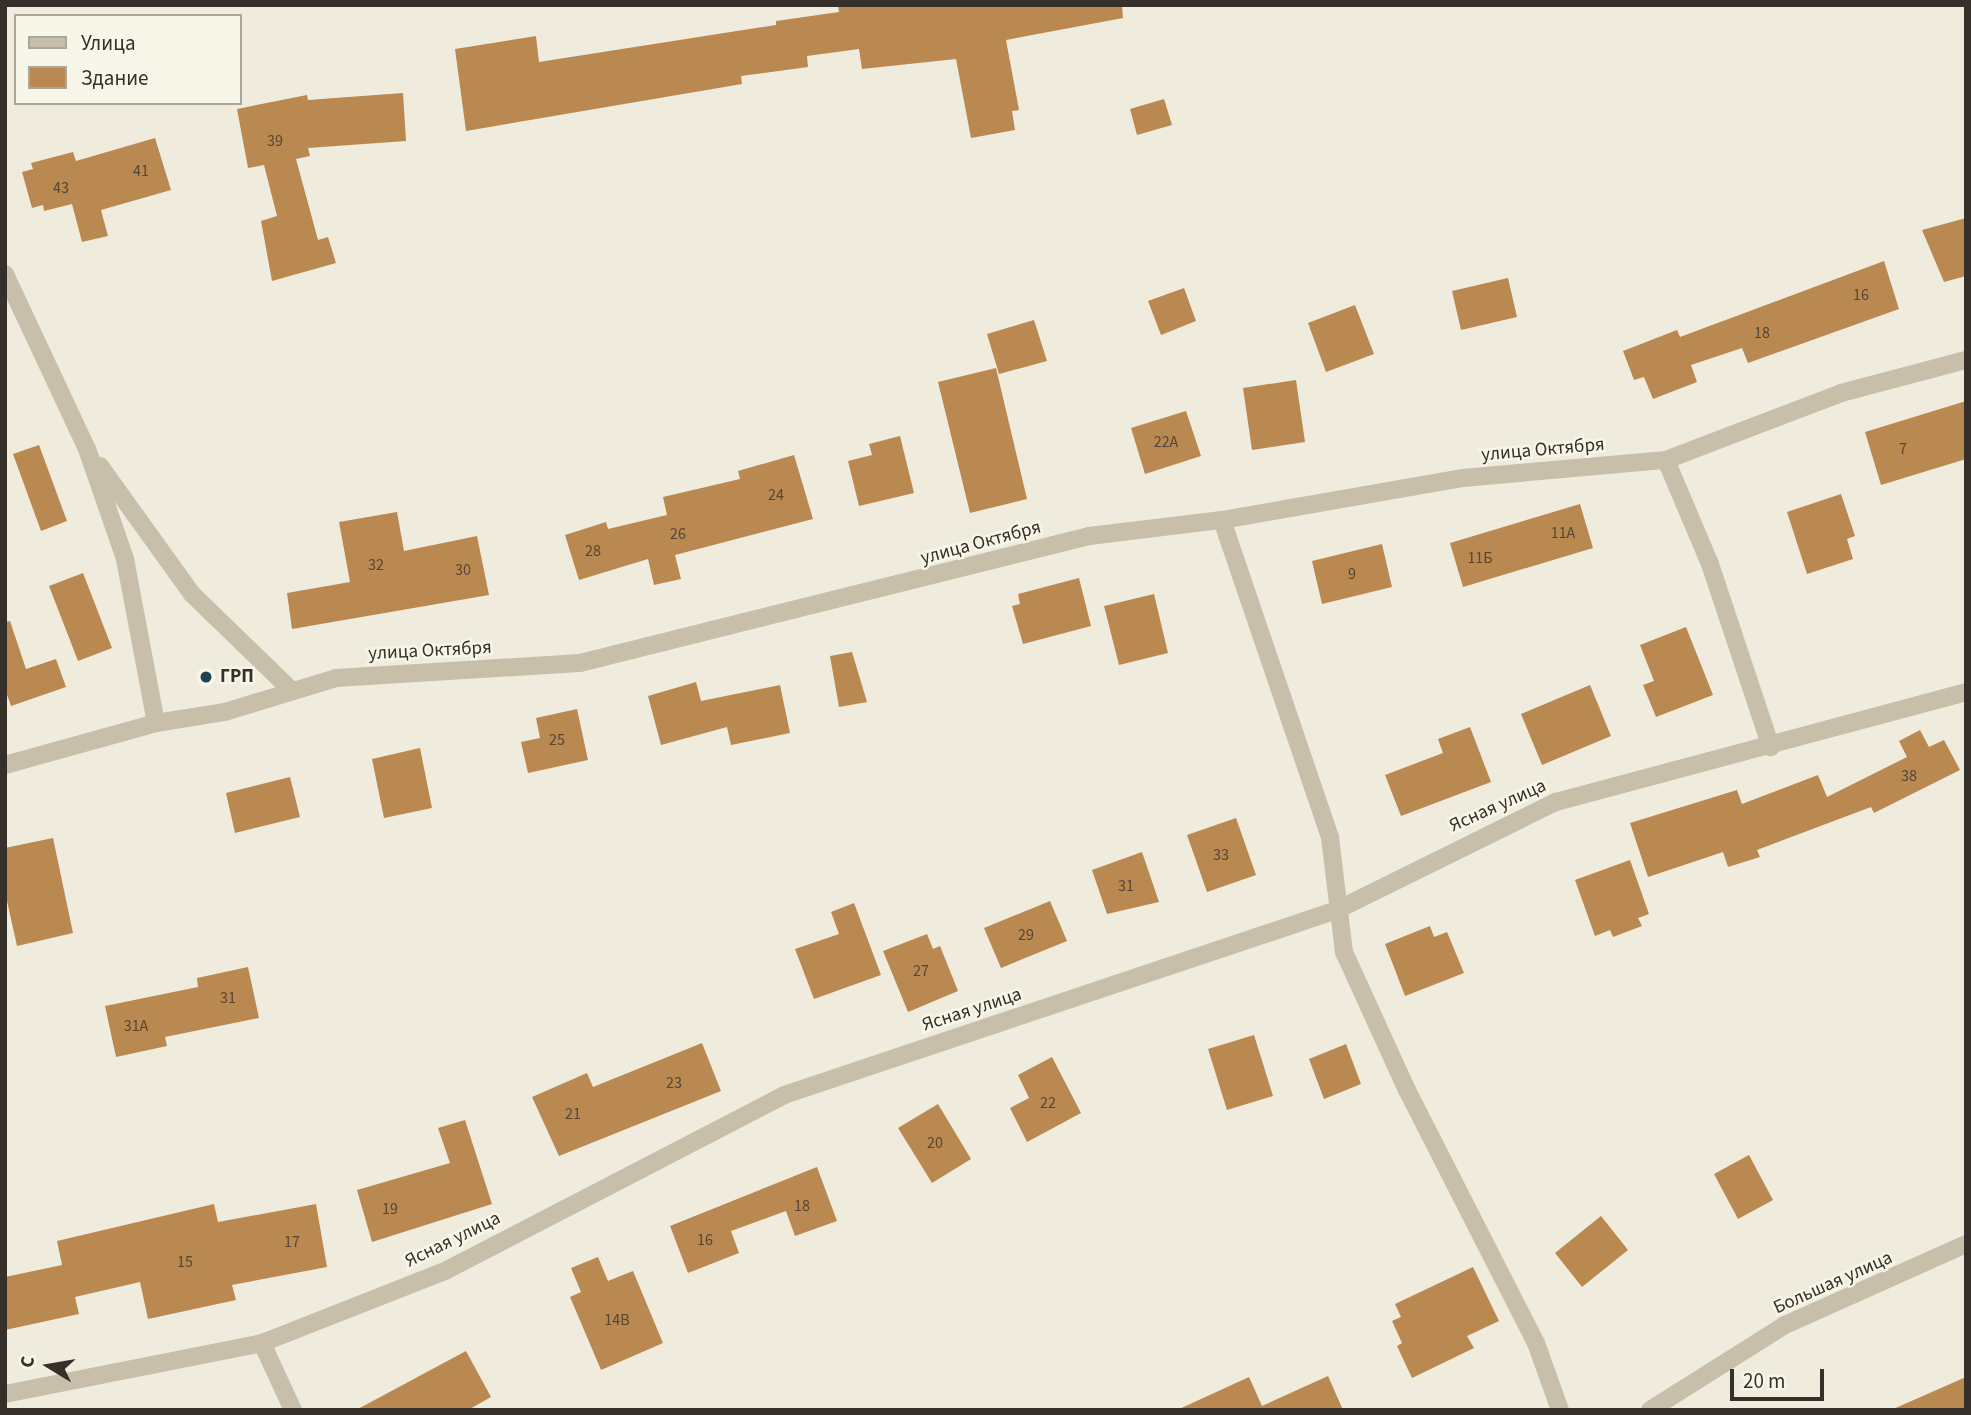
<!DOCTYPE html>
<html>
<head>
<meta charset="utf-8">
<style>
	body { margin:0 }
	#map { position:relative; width:1971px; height:1415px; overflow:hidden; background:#f0ecdd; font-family:"Source Sans 3",sans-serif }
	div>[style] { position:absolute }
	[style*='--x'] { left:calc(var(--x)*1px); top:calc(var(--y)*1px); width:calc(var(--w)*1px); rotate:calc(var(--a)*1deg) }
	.building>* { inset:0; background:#ba8851 }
	.minor>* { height:18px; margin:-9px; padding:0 9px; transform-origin:9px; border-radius:9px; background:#c7bfaa }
	.dots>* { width:19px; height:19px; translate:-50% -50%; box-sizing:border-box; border:4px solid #f8f5e9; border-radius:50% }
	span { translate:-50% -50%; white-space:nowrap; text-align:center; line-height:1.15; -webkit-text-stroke:5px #f8f5e9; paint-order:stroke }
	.number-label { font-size:16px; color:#564633 }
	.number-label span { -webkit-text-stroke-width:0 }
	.street-label { font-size:19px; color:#353029 }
	.poi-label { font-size:19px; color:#353029; font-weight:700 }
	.left { translate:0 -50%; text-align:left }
	.frame { position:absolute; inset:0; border:7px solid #353029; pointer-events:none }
	.legend { position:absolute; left:14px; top:14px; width:228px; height:91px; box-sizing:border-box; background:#f8f5e9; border:2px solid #aaa69c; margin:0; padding:9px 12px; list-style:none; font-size:21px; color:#353029 }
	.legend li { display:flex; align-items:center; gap:14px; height:35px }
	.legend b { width:35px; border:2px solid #aaa69c }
	.north { position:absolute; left:14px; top:1331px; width:70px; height:70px; -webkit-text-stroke:5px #f8f5e9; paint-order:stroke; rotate:281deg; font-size:19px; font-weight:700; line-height:28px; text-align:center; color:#353029 }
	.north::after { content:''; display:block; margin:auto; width:24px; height:32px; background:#353029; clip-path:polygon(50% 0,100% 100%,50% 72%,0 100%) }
	.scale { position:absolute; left:1730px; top:1369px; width:94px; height:32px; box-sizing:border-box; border:4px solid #353029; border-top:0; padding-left:9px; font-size:21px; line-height:24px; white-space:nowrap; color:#353029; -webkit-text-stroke:5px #f8f5e9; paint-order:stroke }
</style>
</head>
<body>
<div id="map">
	<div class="building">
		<div style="clip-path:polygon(838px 5px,1122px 5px,1123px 18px,1006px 40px,1019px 110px,1012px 111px,1015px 130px,971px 138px,956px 59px,862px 69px,859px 49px,807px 56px,808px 67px,741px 76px,742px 84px,466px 131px,455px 49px,536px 36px,539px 62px,776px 25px,776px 21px,839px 12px)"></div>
		<div style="clip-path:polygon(403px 93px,406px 141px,308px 148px,310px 156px,296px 159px,318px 240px,328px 237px,336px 263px,272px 281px,261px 221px,277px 216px,264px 165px,248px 168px,237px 109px,307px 95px,308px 100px)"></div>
		<div style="clip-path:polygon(1164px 99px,1172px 125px,1137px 135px,1130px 109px)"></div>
		<div style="clip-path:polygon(155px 138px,171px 190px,101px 210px,108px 236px,82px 242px,72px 204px,44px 211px,43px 205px,32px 208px,22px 172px,33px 169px,31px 163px,73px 152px,76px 161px)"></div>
		<div style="clip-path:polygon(1966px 218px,1966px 276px,1944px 282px,1922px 230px)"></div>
		<div style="clip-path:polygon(1884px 261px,1899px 309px,1748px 363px,1742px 348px,1691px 365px,1697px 382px,1653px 399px,1644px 377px,1634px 380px,1623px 351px,1677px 330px,1680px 337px)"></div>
		<div style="clip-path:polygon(1508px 278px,1517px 317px,1461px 330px,1452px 291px)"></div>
		<div style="clip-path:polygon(1184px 288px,1196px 321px,1161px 335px,1148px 301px)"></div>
		<div style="clip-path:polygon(1355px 305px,1374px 354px,1326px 372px,1308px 323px)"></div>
		<div style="clip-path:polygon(1034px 320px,1047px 361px,999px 374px,987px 334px)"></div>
		<div style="clip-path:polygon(996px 368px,1027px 499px,970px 513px,938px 382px)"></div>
		<div style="clip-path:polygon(1296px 380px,1305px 442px,1252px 450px,1243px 388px)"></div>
		<div style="clip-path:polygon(1966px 401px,1966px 459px,1881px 485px,1865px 432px)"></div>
		<div style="clip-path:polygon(1186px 411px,1201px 456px,1145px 474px,1131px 428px)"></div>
		<div style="clip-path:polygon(900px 436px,914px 493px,859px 506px,848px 461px,872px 455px,869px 444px)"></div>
		<div style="clip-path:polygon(39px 445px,67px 521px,41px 531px,13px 454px)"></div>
		<div style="clip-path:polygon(794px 455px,813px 519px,675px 555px,681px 579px,654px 585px,648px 559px,579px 580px,565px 535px,606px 522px,608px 529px,667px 515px,663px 497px,740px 479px,738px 471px)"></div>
		<div style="clip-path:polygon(1841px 494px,1855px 536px,1847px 539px,1853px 559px,1807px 574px,1787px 512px)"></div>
		<div style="clip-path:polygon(1580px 504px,1593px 548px,1463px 587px,1450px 543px)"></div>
		<div style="clip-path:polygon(397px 512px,404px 551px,477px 536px,489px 595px,292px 629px,287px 593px,350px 582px,339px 522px)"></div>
		<div style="clip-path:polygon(1382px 544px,1392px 587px,1322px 604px,1312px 561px)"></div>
		<div style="clip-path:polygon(83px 573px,112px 648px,78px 661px,49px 586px)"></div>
		<div style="clip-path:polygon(1079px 578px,1091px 626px,1023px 644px,1012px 606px,1020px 604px,1018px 594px)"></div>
		<div style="clip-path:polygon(1154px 594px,1168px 653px,1119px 665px,1104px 606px)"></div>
		<div style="clip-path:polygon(10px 621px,26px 669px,56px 659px,66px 687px,11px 706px,5px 689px,5px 622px)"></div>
		<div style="clip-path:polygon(1686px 627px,1713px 695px,1656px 717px,1643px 685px,1654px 681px,1640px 645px)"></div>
		<div style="clip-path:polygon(852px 652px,867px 702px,839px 707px,830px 656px)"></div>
		<div style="clip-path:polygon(696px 682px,701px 701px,780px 685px,790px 733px,731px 745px,727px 727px,661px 745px,648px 696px)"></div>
		<div style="clip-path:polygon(1590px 685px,1611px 736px,1542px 765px,1521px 714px)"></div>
		<div style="clip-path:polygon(577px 709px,588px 760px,528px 773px,521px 742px,540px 738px,536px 718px)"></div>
		<div style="clip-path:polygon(1470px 727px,1491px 782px,1401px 816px,1385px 775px,1443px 753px,1438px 739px)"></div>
		<div style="clip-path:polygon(1920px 730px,1929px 747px,1944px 740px,1960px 770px,1874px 813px,1871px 807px,1757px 850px,1760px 857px,1728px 867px,1723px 852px,1648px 877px,1630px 823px,1737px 790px,1742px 804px,1818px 775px,1827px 797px,1907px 757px,1899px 741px)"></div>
		<div style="clip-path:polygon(420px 748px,432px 808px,384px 818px,372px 759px)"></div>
		<div style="clip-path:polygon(290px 777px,300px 817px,235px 833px,226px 793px)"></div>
		<div style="clip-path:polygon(1236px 818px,1256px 875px,1207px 892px,1187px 835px)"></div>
		<div style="clip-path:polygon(53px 838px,73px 933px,17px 946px,5px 892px,5px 848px)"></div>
		<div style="clip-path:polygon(1142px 852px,1159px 902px,1107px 914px,1092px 870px)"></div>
		<div style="clip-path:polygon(1630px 860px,1649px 914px,1638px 918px,1642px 926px,1613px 937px,1610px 930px,1595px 936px,1575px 880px)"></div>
		<div style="clip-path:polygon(1050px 901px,1067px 941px,1001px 968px,984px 928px)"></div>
		<div style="clip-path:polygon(854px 903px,881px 975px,814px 999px,795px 949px,839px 934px,831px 912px)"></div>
		<div style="clip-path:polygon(1430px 926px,1434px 937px,1447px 932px,1464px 973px,1405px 996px,1385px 944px)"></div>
		<div style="clip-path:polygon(927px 934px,933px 949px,940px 946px,958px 991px,908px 1012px,883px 951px)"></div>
		<div style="clip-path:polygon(248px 967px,259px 1018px,165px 1037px,167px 1046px,116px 1057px,105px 1006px,198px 987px,197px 978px)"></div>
		<div style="clip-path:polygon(1254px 1035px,1273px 1096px,1227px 1110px,1208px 1049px)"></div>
		<div style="clip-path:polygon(702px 1043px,721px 1091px,559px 1156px,532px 1097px,587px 1073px,593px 1087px)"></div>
		<div style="clip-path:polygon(1346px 1044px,1361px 1084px,1324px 1099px,1309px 1059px)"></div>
		<div style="clip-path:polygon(1052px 1057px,1081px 1113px,1027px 1142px,1010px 1108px,1029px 1098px,1018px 1075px)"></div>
		<div style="clip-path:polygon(938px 1104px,971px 1159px,932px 1183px,898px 1128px)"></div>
		<div style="clip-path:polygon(465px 1120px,492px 1204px,372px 1242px,357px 1190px,450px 1163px,438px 1128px)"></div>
		<div style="clip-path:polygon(1749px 1155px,1773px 1200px,1738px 1219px,1714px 1174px)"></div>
		<div style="clip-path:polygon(817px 1167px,837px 1221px,795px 1236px,786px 1211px,731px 1231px,739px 1253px,688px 1273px,670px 1226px)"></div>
		<div style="clip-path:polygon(214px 1204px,218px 1222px,316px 1204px,327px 1267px,232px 1285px,236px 1300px,148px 1319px,140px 1282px,75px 1297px,79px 1314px,5px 1330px,5px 1277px,62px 1265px,57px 1241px)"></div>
		<div style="clip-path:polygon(1601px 1216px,1628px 1250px,1582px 1287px,1555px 1253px)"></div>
		<div style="clip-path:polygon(598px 1257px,608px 1281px,633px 1271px,663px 1343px,601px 1370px,570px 1297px,581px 1292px,571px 1268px)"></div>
		<div style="clip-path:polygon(1473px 1267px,1499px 1321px,1467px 1336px,1474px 1348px,1412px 1378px,1397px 1346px,1402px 1343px,1392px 1321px,1401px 1317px,1395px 1304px)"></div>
		<div style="clip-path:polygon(466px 1351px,491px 1397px,468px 1410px,356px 1410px)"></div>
		<div style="clip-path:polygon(1328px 1376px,1343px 1410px,1177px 1410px,1249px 1377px,1262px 1406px)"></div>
		<div style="clip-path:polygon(1966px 1377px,1966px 1410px,1891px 1410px)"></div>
	</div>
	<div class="minor">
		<div style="--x:5;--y:274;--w:193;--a:64.9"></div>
		<div style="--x:87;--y:449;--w:116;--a:70.9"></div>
		<div style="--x:125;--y:559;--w:167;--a:79.3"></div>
		<div style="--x:1666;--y:460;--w:113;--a:67.1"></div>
		<div style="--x:1710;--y:564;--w:193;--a:71.6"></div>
		<div style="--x:100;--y:466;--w:158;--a:54.3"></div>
		<div style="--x:192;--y:594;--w:139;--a:44.1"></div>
		<div style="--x:1222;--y:520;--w:336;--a:71.2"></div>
		<div style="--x:1330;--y:838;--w:115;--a:83"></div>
		<div style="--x:1344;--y:952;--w:152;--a:65.5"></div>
		<div style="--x:1407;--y:1090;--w:284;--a:63"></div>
		<div style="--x:1536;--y:1343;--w:71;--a:70.3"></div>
		<div style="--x:5;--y:765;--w:157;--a:-15.5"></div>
		<div style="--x:156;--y:723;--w:70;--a:-9.1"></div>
		<div style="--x:225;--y:712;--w:116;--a:-17"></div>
		<div style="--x:336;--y:678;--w:244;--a:-3.5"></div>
		<div style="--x:580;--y:663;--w:525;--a:-14.01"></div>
		<div style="--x:1089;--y:536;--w:134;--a:-6.9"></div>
		<div style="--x:1222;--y:520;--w:245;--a:-9.9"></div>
		<div style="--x:1463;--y:478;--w:204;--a:-5.1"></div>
		<div style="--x:1666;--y:460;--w:187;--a:-20.9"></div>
		<div style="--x:1841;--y:393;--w:129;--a:-14.8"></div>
		<div style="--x:262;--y:1343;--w:74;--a:65.2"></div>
		<div style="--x:5;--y:1394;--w:262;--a:-11.2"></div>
		<div style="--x:262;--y:1343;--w:197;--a:-21.5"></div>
		<div style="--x:445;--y:1271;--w:382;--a:-27.4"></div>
		<div style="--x:784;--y:1095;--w:583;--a:-18.5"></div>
		<div style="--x:1337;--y:910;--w:244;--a:-26.3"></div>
		<div style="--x:1556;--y:802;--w:424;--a:-15"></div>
		<div style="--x:1650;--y:1410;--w:160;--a:-32.2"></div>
		<div style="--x:1785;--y:1325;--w:198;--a:-24.1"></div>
	</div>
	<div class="dots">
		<div style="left:206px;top:677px;background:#224252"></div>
	</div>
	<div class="number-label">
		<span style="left:275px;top:141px">39</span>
		<span style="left:141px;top:171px">41</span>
		<span style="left:61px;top:188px">43</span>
		<span style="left:1861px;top:295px">16</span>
		<span style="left:1762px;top:333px">18</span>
		<span style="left:1166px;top:442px">22А</span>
		<span style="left:1903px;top:449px">7</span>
		<span style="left:776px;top:495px">24</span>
		<span style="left:1563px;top:533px">11А</span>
		<span style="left:678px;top:534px">26</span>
		<span style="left:593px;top:551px">28</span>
		<span style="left:1480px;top:558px">11Б</span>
		<span style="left:376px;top:565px">32</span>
		<span style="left:463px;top:570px">30</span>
		<span style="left:1352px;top:574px">9</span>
		<span style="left:557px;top:740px">25</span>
		<span style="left:1909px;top:776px">38</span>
		<span style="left:1221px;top:855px">33</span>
		<span style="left:1126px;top:886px">31</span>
		<span style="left:1026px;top:935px">29</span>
		<span style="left:921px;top:971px">27</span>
		<span style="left:228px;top:998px">31</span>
		<span style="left:136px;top:1026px">31А</span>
		<span style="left:674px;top:1083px">23</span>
		<span style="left:1048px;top:1103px">22</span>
		<span style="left:573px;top:1114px">21</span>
		<span style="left:935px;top:1143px">20</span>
		<span style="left:802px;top:1206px">18</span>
		<span style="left:390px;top:1209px">19</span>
		<span style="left:705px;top:1240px">16</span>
		<span style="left:292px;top:1242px">17</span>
		<span style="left:185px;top:1262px">15</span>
		<span style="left:617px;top:1320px">14В</span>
	</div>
	<div class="street-label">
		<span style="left:1543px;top:450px;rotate:-5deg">улица Октября</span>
		<span style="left:981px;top:543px;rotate:-15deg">улица Октября</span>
		<span style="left:430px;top:651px;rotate:-3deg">улица Октября</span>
		<span style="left:1498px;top:806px;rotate:-24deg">Ясная улица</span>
		<span style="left:972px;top:1010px;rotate:-18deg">Ясная улица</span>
		<span style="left:453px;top:1240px;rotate:-26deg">Ясная улица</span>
		<span style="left:1833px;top:1283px;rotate:-24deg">Большая улица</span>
	</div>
	<div class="poi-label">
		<span class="left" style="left:220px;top:677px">ГРП</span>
	</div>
	<div class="frame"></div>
	<ul class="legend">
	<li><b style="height:9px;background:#c7bfaa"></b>Улица</li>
	<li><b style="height:19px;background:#ba8851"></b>Здание</li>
	</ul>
	<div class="north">С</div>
	<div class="scale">20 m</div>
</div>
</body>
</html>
